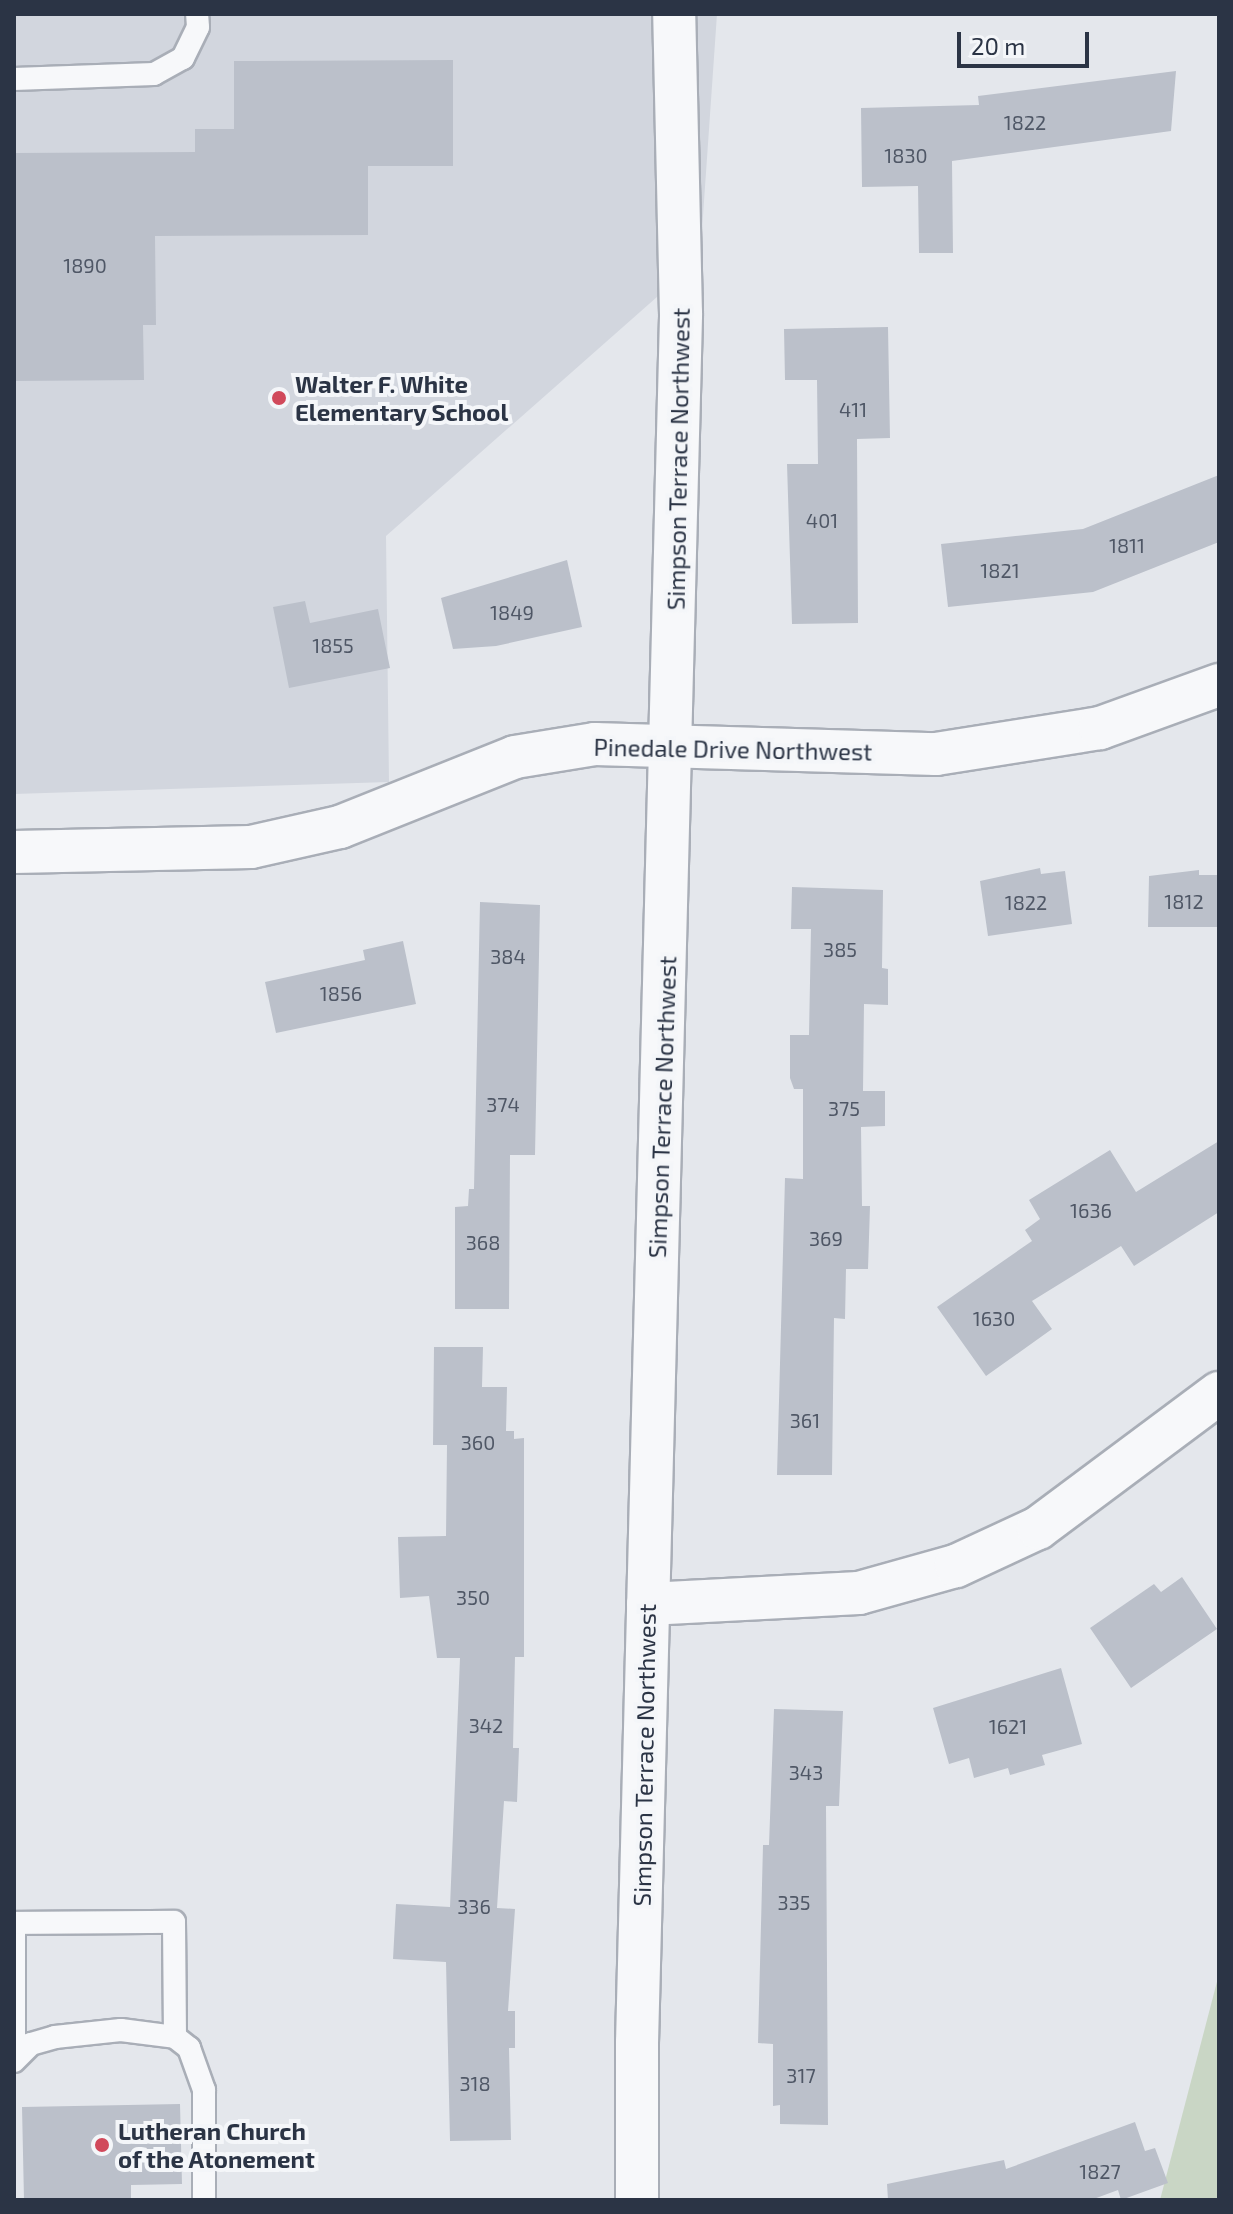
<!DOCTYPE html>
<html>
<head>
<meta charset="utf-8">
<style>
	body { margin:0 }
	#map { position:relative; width:1233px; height:2214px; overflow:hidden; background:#e4e7ec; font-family:"Exo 2",sans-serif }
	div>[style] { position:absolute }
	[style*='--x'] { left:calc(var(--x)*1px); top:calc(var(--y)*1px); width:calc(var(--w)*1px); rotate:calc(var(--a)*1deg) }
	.built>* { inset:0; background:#d2d6de }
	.green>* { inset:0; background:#c9d6c5 }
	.building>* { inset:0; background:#bbc0ca }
	.roads { filter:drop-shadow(2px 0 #a9aeb7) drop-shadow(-2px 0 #a9aeb7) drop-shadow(0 2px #a9aeb7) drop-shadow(0 -2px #a9aeb7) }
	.lane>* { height:22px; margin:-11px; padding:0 11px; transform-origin:11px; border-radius:11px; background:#f7f8fa }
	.street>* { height:42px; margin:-21px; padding:0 21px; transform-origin:21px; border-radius:21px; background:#f7f8fa }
	.dots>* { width:22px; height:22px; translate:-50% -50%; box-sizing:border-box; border:4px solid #f4f6f9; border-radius:50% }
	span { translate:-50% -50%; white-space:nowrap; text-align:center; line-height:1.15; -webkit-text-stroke:8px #f4f6f9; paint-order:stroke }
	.number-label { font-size:20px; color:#4f5766 }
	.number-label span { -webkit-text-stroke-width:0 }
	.poi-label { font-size:24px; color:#2b3445; font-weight:700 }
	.left { translate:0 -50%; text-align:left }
	.street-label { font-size:24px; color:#2b3445 }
	.frame { position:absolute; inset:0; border:16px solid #2b3445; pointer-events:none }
	.scale { position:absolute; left:957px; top:32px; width:132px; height:36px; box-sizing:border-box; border:4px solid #2b3445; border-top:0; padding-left:10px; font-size:24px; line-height:28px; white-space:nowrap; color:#2b3445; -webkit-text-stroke:6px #f4f6f9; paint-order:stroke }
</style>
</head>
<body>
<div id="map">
	<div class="built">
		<div style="clip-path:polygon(14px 14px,717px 14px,700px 259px,386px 536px,389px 782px,14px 794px)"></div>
	</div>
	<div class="green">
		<div style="clip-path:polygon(1219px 1974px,1219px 2200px,1160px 2200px)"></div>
	</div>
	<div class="building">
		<div style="clip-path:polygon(453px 60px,453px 166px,368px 166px,368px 235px,155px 236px,156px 325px,143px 325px,144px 380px,14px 381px,14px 153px,195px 152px,195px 129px,234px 129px,234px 61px)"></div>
		<div style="clip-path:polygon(1176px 71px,1171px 131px,952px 161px,953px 253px,919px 253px,918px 186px,862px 187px,861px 108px,979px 105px,978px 96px)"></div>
		<div style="clip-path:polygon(888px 327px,890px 438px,857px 439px,858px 623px,792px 624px,787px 464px,818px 464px,817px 380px,785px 380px,784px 329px)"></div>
		<div style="clip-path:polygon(1219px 475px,1219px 542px,1093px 592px,948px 607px,941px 544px,1083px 529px)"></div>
		<div style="clip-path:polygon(567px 560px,582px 627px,496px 646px,453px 649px,441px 598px)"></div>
		<div style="clip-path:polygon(305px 601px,310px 623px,378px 609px,390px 668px,289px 688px,273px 607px)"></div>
		<div style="clip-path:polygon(1040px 868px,1041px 874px,1065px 871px,1072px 924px,988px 936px,980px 881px)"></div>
		<div style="clip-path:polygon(1199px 870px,1199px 875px,1219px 875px,1219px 927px,1148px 927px,1149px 876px)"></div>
		<div style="clip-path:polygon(792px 887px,883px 890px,882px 968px,888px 969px,888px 1005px,864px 1004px,863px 1091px,885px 1091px,885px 1126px,861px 1127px,862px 1206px,870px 1206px,868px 1269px,846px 1269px,845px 1319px,834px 1318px,832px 1475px,777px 1475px,785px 1178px,803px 1179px,803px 1089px,794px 1089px,790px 1078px,790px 1035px,809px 1035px,811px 929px,791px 929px)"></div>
		<div style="clip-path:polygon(480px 902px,540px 905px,535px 1155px,510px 1155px,509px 1309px,455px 1309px,455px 1207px,468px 1206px,469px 1189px,474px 1189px)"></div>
		<div style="clip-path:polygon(403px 941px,416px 1004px,276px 1033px,265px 982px,365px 960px,363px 950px)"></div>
		<div style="clip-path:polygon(1219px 1141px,1219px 1212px,1134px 1266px,1121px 1246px,1032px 1301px,1052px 1329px,986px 1376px,937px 1307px,1032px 1241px,1025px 1230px,1040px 1219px,1029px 1200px,1110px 1150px,1136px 1192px)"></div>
		<div style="clip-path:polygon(434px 1347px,483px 1347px,482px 1387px,507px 1387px,506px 1431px,514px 1431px,514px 1439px,524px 1438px,524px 1657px,515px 1657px,513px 1748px,519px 1748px,517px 1802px,504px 1801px,497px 1908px,515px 1909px,508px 2011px,515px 2011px,515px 2048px,509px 2048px,511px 2140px,450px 2141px,446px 1962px,393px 1959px,396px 1904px,450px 1907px,460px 1658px,437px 1658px,429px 1596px,400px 1598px,398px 1537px,446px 1536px,447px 1445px,433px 1445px)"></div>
		<div style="clip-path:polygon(1182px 1577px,1217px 1629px,1131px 1688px,1090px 1628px,1154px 1584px,1161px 1592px)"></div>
		<div style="clip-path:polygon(1061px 1668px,1082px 1744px,1042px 1755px,1045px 1765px,1010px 1775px,1008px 1768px,974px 1778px,969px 1758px,949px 1764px,933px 1708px)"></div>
		<div style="clip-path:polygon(774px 1709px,843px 1711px,839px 1806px,826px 1806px,828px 2125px,780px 2124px,780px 2105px,773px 2106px,773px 2044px,758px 2043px,763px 1845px,769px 1845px)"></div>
		<div style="clip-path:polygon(180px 2104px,182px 2184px,131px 2185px,131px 2200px,24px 2200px,22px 2107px)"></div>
		<div style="clip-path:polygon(1135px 2122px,1145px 2151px,1155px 2148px,1168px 2183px,1121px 2200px,1118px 2190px,1091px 2200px,888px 2200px,887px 2184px,1004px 2160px,1006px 2169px)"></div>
	</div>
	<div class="roads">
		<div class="lane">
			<div style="--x:14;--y:79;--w:140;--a:-2"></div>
			<div style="--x:154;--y:74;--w:33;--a:-29"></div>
			<div style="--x:183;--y:58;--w:34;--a:-64"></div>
			<div style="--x:198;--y:27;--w:13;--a:-94"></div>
			<div style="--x:14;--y:2060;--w:137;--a:-90"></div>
			<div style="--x:14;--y:1923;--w:160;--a:-0.4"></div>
			<div style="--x:174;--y:1922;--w:115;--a:89.5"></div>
			<div style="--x:14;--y:2061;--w:24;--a:-45"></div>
			<div style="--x:31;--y:2044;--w:25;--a:-16"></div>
			<div style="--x:55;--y:2037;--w:66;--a:-6.1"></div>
			<div style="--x:121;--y:2030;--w:54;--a:7.4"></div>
			<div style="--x:175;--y:2037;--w:18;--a:38"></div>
			<div style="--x:189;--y:2048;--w:45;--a:70.3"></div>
			<div style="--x:204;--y:2090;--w:110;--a:90"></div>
		</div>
		<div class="street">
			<div style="--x:14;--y:852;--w:237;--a:-1.2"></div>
			<div style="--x:251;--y:847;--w:91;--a:-12.7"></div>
			<div style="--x:340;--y:827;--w:188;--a:-21.8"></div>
			<div style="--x:515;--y:757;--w:81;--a:-9.2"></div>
			<div style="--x:595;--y:744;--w:341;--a:1.7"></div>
			<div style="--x:936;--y:754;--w:166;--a:-9"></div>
			<div style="--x:1100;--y:728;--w:127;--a:-19.9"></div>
			<div style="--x:648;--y:1604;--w:211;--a:-3"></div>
			<div style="--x:859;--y:1593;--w:101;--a:-15.6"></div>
			<div style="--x:956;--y:1566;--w:90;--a:-24.9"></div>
			<div style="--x:1038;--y:1528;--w:226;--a:-36.7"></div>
			<div style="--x:637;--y:2200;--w:157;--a:-90"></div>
			<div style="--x:637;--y:2043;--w:1730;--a:-88.54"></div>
			<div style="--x:681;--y:314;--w:300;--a:-91.3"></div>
		</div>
	</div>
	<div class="dots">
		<div style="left:279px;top:398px;background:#d1495b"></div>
		<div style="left:102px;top:2145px;background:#d1495b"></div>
	</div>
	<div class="number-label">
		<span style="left:1025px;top:122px">1822</span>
		<span style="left:906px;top:155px">1830</span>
		<span style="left:85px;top:265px">1890</span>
		<span style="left:853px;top:409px">411</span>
		<span style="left:822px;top:520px">401</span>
		<span style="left:1127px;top:545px">1811</span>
		<span style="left:1000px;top:570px">1821</span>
		<span style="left:512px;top:612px">1849</span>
		<span style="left:333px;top:645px">1855</span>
		<span style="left:1184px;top:901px">1812</span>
		<span style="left:1026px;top:902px">1822</span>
		<span style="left:840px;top:949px">385</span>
		<span style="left:508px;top:956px">384</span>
		<span style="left:341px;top:993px">1856</span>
		<span style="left:503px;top:1104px">374</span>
		<span style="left:844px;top:1108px">375</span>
		<span style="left:1091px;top:1210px">1636</span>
		<span style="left:826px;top:1238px">369</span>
		<span style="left:483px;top:1242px">368</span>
		<span style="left:994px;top:1318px">1630</span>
		<span style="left:805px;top:1420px">361</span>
		<span style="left:478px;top:1442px">360</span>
		<span style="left:473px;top:1597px">350</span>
		<span style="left:486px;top:1725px">342</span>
		<span style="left:1008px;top:1726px">1621</span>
		<span style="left:806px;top:1772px">343</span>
		<span style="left:794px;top:1902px">335</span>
		<span style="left:474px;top:1906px">336</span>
		<span style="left:801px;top:2075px">317</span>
		<span style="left:475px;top:2083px">318</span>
		<span style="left:1100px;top:2171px">1827</span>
	</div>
	<div class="poi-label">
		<span class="left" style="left:295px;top:398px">Walter F. White<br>Elementary School</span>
		<span class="left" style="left:118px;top:2145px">Lutheran Church<br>of the Atonement</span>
	</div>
	<div class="street-label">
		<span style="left:678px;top:459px;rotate:-89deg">Simpson Terrace Northwest</span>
		<span style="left:733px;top:749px;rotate:1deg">Pinedale Drive Northwest</span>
		<span style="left:662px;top:1107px;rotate:-88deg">Simpson Terrace Northwest</span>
		<span style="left:644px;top:1755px;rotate:-89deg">Simpson Terrace Northwest</span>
	</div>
	<div class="frame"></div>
	<div class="scale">20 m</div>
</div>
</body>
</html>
